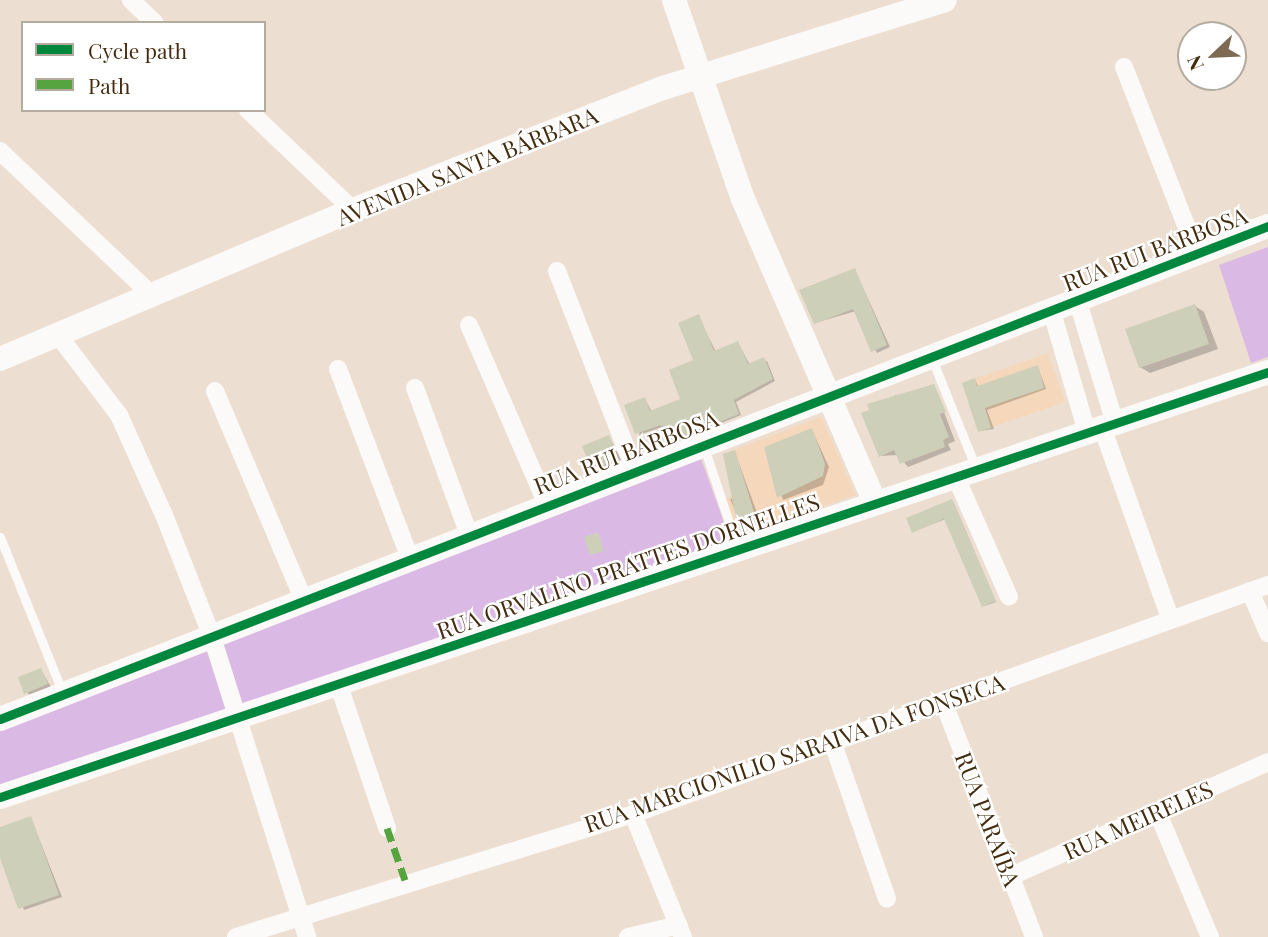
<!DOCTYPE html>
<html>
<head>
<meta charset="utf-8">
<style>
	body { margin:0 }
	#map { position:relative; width:1268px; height:937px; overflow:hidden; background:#ecded0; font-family:"Playfair Display",serif }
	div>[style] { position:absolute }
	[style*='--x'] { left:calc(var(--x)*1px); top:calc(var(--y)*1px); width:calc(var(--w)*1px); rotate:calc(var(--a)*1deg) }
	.built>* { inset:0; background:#f5d8bb }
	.green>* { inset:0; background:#dabae4 }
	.shadow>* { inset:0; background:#0003 }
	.building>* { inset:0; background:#cecfb9 }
	.lane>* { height:9px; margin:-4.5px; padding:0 4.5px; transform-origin:4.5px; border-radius:4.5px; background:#fcfaf8 }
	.street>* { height:18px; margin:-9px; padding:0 9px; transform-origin:9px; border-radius:9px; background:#fcfaf8 }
	.secondary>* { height:24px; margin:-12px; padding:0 12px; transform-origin:12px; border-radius:12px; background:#fcfaf8 }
	.quiet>* { height:7px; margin-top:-3.5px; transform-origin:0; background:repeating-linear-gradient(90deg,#55a43f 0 14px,transparent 0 21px) }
	.cycleway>* { height:9px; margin:-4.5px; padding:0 4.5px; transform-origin:4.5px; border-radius:4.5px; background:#00873e }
	span { translate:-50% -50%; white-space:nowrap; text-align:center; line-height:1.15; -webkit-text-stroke:5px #fff; paint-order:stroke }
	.street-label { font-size:23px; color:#432c0f }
	.legend { position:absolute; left:21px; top:21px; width:245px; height:91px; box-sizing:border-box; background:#fff; border:2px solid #b4ab9f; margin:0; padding:9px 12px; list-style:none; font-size:21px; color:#432c0f }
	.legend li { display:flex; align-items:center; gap:14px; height:35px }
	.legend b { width:35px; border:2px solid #b4ab9f }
	.north { position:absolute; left:1177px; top:21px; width:70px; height:70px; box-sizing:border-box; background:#fff; border:2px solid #b4ab9f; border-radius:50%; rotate:247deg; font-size:19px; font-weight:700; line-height:28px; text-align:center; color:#432c0f }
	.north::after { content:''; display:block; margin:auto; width:24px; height:32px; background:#7e6a53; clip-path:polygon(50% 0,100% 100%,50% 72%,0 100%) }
</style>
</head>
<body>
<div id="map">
	<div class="built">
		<div style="clip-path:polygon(1048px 353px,1065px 402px,978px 432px,962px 383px)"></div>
		<div style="clip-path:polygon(821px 417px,856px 495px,759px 528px,757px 522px,734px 530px,725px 499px,736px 495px,723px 454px)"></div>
	</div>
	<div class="green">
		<div style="clip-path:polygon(1268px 247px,1268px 357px,1251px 363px,1219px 265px)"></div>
		<div style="clip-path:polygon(700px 456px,732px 544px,243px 708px,223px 643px)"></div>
		<div style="clip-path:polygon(208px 649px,227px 713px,0 788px,0 729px)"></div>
	</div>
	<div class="shadow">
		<div style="clip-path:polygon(855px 270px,890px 347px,877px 353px,856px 311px,815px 323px)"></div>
		<div style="clip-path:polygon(1195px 306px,1204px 312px,1218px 349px,1150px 373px,1140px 367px)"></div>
		<div style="clip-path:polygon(698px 316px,716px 352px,738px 343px,750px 365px,767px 361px,775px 381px,736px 402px,741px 415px,672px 443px,662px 427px,639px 435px,645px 399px,652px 412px,683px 400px,695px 361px)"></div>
		<div style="clip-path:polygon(1038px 367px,1046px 389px,987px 410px,994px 429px,980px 431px,975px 380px,979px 387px)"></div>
		<div style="clip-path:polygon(934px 386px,955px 441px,948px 444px,951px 450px,908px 467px,898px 455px,880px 456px,863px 414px,896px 395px,903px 399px)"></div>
		<div style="clip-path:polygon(812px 430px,829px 467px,823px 485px,783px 500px,766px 448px)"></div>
		<div style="clip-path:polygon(609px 437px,622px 461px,598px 471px,593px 468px)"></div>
		<div style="clip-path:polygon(735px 452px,761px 524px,744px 530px,730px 499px,738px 497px)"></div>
		<div style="clip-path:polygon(953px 501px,996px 602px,985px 606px,946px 519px,914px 531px)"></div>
		<div style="clip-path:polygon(41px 670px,51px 687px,30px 695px,26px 692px)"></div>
		<div style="clip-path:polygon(31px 818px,62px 897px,24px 910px,0 852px,0 829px)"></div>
	</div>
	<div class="building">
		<div style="clip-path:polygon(855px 268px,887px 345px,871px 352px,853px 309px,814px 324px,799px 290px)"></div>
		<div style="clip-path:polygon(1195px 304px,1209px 344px,1139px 368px,1125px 329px)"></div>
		<div style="clip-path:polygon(699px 314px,714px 351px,738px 341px,748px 364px,764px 357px,773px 379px,734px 400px,739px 414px,715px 424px,668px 442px,661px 425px,635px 434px,624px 405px,645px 397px,650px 411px,680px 399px,669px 370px,693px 360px,678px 323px)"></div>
		<div style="clip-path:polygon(1038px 365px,1044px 388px,985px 408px,991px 428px,978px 432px,962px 383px,975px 378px,977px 386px)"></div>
		<div style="clip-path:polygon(934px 384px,946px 412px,940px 414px,949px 437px,943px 440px,945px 447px,900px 464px,894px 450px,879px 457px,861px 413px,869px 410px,867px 404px)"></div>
		<div style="clip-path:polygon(812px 428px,825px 464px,823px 476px,777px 498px,764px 447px)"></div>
		<div style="clip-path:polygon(609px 435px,618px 459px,592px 470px,582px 446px)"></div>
		<div style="clip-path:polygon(735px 450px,757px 522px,738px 528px,723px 454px)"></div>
		<div style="clip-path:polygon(952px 499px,996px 601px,982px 607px,944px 519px,912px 533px,906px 518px)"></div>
		<div style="clip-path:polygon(598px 532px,604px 551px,590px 555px,584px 537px)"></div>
		<div style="clip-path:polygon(41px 668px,48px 684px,24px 694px,18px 677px)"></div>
		<div style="clip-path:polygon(31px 816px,59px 895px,18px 909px,0 858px,0 827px)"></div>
	</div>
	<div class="lane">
		<div style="--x:932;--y:359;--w:115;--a:68.1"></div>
		<div style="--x:704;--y:447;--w:105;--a:71.7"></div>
		<div style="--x:0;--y:537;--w:169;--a:68.1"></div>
	</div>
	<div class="street">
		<div style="--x:131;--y:0;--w:33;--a:44"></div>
		<div style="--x:1124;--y:67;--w:200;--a:68.6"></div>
		<div style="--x:248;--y:110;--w:145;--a:43.6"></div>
		<div style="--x:0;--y:151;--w:211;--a:43.5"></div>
		<div style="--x:557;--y:271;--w:212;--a:68.7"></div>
		<div style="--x:1077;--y:299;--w:130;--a:73"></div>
		<div style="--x:1051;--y:309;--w:128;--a:73.7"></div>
		<div style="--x:469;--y:325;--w:195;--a:66.5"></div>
		<div style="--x:58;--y:335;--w:101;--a:52.7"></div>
		<div style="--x:119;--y:415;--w:110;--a:65.8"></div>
		<div style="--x:164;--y:515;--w:131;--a:68.5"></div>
		<div style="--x:212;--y:637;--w:315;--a:72.4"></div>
		<div style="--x:338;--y:369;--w:203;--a:69.2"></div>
		<div style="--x:415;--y:388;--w:157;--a:69.8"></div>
		<div style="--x:215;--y:391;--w:230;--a:67"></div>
		<div style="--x:1102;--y:427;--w:203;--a:70.4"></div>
		<div style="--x:955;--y:475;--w:133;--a:66.1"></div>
		<div style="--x:1250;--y:591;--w:46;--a:66.8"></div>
		<div style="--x:338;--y:683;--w:153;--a:71.3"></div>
		<div style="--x:943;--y:701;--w:253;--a:68.9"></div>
		<div style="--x:831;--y:738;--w:170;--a:70.8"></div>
		<div style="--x:1157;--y:811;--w:137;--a:67.2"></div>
		<div style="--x:633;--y:814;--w:133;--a:67.9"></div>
		<div style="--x:1009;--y:877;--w:283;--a:-23.9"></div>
		<div style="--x:236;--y:937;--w:416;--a:-17.2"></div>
		<div style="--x:633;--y:814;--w:675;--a:-19.83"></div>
		<div style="--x:628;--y:937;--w:52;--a:-13.2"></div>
	</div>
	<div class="secondary">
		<div style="--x:674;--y:0;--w:211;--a:70.9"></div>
		<div style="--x:743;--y:199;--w:331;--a:66.5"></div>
		<div style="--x:0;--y:359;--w:383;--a:-22.9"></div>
		<div style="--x:353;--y:210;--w:333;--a:-21.5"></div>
		<div style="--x:663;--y:88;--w:295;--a:-17.3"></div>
		<div style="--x:0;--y:719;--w:1360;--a:-21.25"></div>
		<div style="--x:0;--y:797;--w:1337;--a:-18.53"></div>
	</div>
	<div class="quiet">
		<div style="--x:387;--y:828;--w:55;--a:70.9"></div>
	</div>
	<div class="cycleway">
		<div style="--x:0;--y:719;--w:1360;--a:-21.25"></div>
		<div style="--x:0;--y:797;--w:1337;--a:-18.53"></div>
	</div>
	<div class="street-label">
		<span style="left:467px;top:166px;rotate:-22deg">AVENIDA SANTA BÁRBARA</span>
		<span style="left:1155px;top:249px;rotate:-21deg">RUA RUI BARBOSA</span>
		<span style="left:626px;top:452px;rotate:-21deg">RUA RUI BARBOSA</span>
		<span style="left:628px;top:566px;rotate:-19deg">RUA ORVALINO PRATTES DORNELLES</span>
		<span style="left:794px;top:753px;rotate:-19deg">RUA MARCIONILIO SARAIVA DA FONSECA</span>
		<span style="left:988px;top:819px;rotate:69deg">RUA PARAÍBA</span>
		<span style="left:1138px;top:820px;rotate:-24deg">RUA MEIRELES</span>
	</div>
	<ul class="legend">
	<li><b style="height:9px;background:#00873e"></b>Cycle path</li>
	<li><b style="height:9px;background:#55a43f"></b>Path</li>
	</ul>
	<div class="north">N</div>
</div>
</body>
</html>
